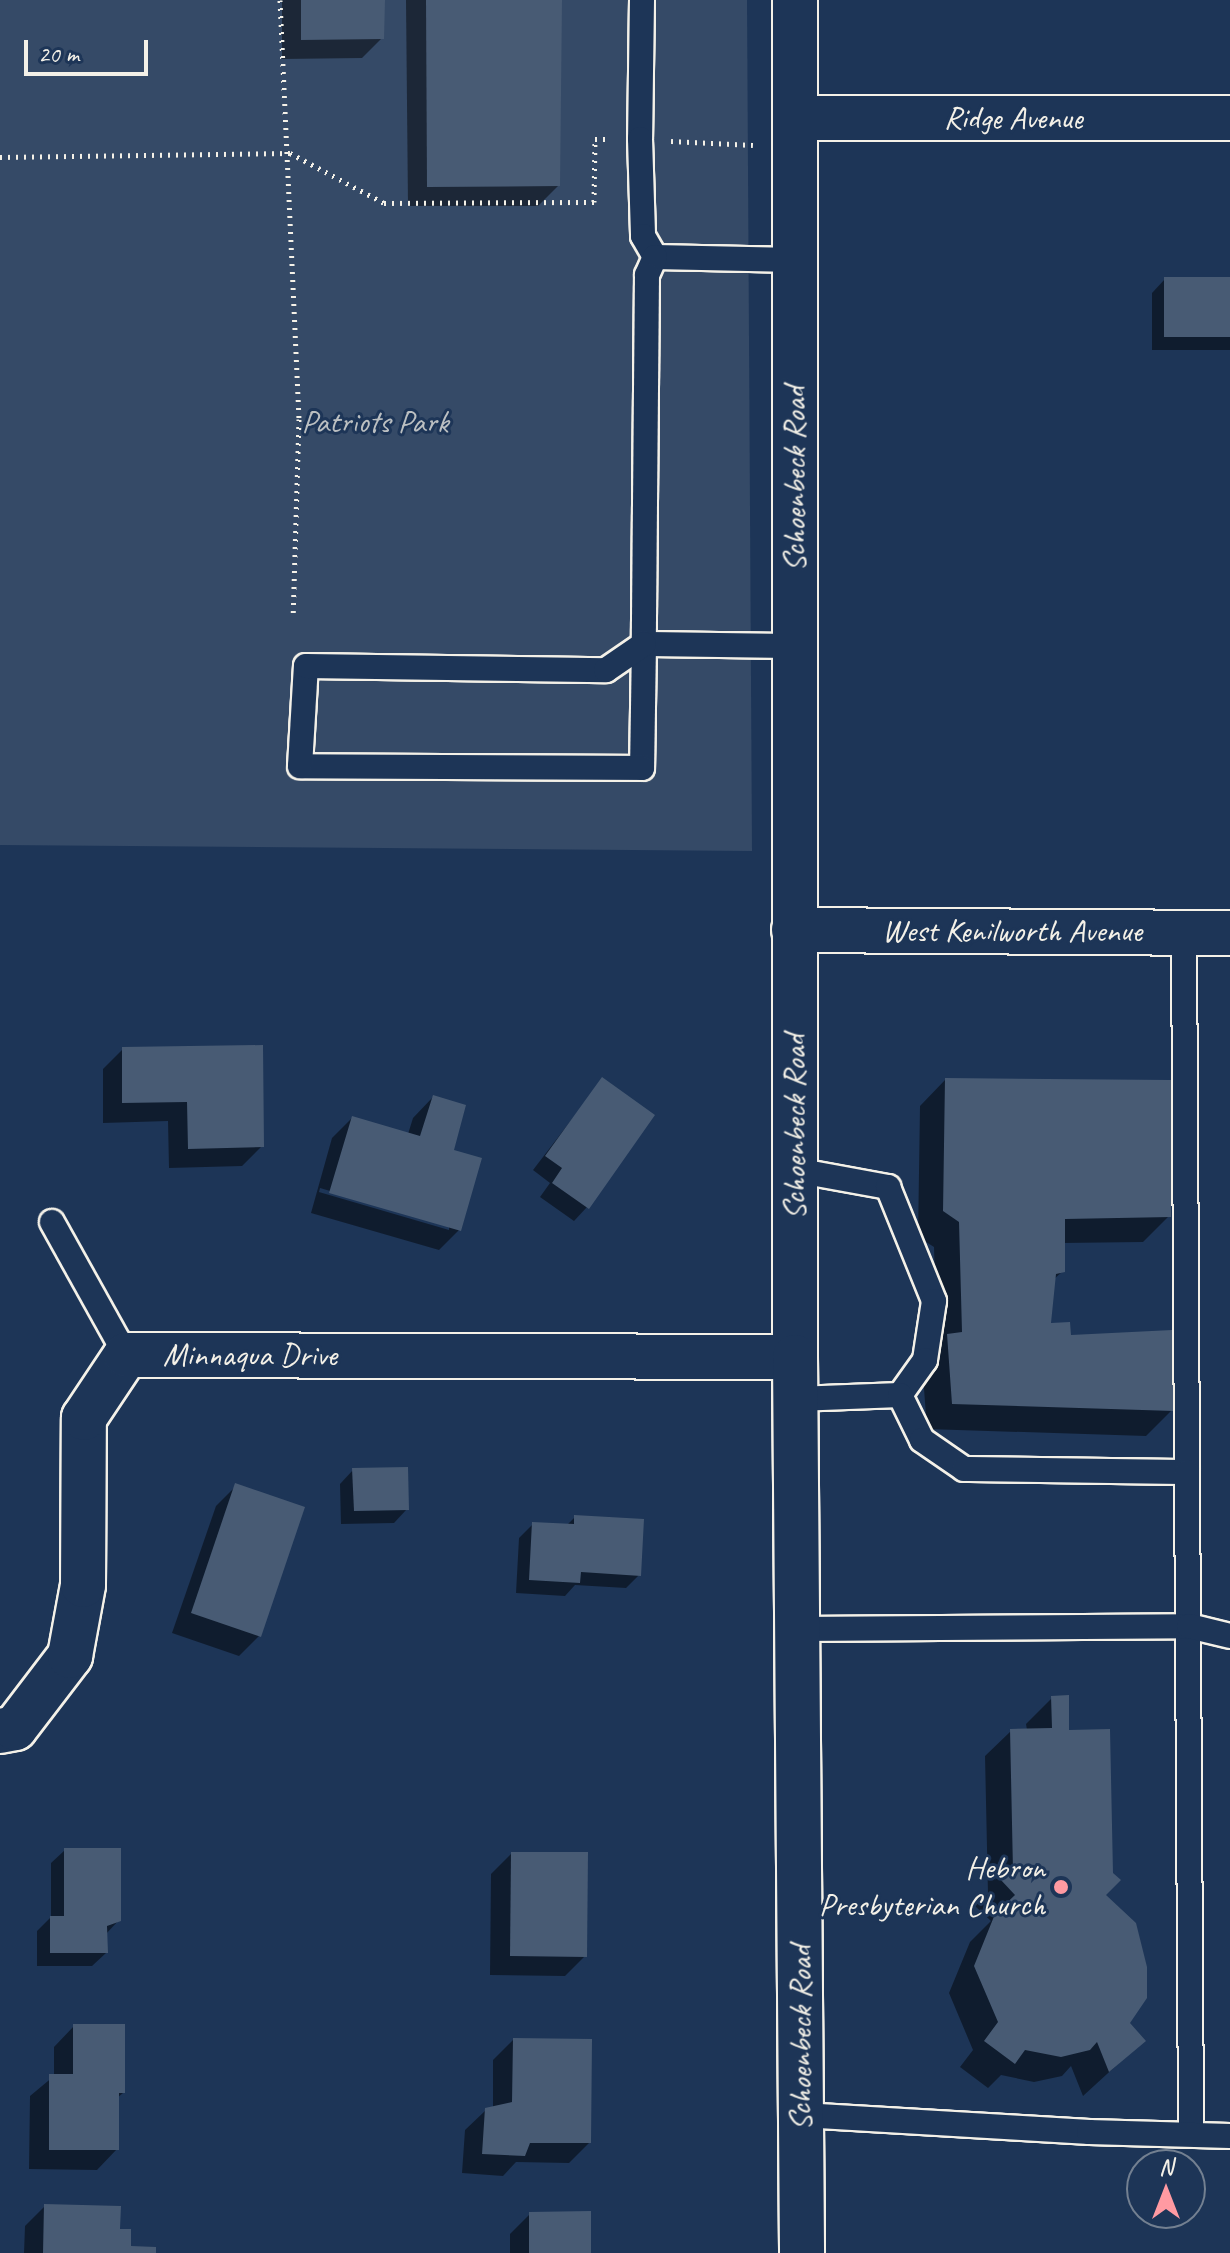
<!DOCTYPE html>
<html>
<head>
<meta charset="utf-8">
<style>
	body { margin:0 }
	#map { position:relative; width:1230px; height:2253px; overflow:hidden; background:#1d3557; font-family:Caveat,sans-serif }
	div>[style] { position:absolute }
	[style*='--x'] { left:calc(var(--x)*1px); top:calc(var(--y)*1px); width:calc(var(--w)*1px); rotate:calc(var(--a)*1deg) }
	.green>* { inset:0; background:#354a67 }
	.shadow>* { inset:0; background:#0007 }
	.building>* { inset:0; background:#485b74 }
	.path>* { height:5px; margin-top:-2.5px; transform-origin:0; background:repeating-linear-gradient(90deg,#f4f1e8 0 2px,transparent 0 8px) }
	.roads { filter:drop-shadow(2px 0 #f4f1e8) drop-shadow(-2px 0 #f4f1e8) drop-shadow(0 2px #f4f1e8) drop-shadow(0 -2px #f4f1e8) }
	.service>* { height:24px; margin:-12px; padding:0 12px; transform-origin:12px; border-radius:12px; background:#1d3557 }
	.minor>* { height:44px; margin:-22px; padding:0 22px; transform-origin:22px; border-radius:22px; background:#1d3557 }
	.secondary>* { height:44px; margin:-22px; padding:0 22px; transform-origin:22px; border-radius:22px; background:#1d3557 }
	.dots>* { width:22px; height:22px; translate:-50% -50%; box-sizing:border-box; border:4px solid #1d3557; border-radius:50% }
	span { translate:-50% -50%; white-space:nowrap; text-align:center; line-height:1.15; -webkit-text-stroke:6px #1d3557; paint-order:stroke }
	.street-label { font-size:32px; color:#f4f1e8 }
	.park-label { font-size:32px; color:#bbbfc1 }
	.poi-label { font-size:32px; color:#f4f1e8 }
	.right { translate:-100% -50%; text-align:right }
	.north { position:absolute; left:1126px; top:2149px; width:80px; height:80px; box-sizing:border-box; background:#1d3557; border:2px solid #738091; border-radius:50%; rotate:0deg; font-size:22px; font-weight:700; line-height:32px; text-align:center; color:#f4f1e8 }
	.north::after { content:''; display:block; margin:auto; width:28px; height:36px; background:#ff9aa2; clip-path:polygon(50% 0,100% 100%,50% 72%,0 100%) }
	.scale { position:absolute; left:24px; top:40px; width:124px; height:36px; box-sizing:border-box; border:4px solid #f4f1e8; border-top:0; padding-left:10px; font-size:24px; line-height:28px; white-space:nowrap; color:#f4f1e8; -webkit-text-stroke:6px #1d3557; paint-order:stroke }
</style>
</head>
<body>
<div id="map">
	<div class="green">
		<div style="clip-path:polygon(0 0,747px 0,752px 851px,0 845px)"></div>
	</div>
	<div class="shadow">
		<div style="clip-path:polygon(282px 0,383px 0,382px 38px,362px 58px,282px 59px)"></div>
		<div style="clip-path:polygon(406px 0,560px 0,558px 186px,538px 206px,408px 206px)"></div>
		<div style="clip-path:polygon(1165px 279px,1230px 279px,1230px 350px,1152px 350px,1152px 293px)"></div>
		<div style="clip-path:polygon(123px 1049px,262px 1146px,242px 1166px,169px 1168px,168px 1121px,103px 1123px,103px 1069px)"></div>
		<div style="clip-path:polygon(602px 1080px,587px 1207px,574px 1221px,540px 1197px,550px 1183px,533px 1170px)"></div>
		<div style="clip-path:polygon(945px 1080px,1169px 1216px,1143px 1242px,1063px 1243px,1063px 1271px,1053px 1280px,1049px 1326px,1172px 1410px,1146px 1436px,927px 1429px,922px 1362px,937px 1347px,934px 1247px,918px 1237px,920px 1106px)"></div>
		<div style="clip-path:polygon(evenodd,433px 1097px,451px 1151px,459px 1230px,439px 1250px,311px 1213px,332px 1138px,352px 1118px,408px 1134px,413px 1118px,433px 1097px,320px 1188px,449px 1226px,449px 1230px,319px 1192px,320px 1188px)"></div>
		<div style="clip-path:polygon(353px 1470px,407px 1509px,394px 1523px,341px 1524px,340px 1484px)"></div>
		<div style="clip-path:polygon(236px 1486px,259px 1636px,239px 1656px,172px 1633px,216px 1506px)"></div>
		<div style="clip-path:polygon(575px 1517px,639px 1575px,626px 1588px,575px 1585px,565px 1596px,516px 1593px,519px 1538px,533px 1524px,566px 1526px)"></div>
		<div style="clip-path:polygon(1052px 1698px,1067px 1732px,1127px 2023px,1143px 2041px,1083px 2096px,1071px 2066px,1062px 2076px,1034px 2082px,1001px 2075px,988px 2088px,960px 2067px,973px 2050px,949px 1993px,970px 1942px,991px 1921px,975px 1906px,988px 1894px,985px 1756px,1011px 1731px,1027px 1730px,1026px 1724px)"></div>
		<div style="clip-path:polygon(65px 1850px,119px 1920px,105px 1935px,106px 1953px,92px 1966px,37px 1966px,37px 1931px,51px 1917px,51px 1863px)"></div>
		<div style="clip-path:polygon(511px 1854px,585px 1956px,565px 1976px,490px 1975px,491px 1874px)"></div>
		<div style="clip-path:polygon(74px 2026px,123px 2093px,117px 2098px,117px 2149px,97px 2170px,29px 2169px,30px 2096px,54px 2076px,54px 2047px)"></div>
		<div style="clip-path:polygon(513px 2040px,589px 2143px,569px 2163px,516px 2162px,503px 2176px,462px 2173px,465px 2130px,486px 2110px,493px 2108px,493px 2060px)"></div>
		<div style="clip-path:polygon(45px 2206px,130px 2248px,154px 2253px,24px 2253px,25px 2226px)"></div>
		<div style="clip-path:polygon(530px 2214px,589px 2253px,510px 2253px,510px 2234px)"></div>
	</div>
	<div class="building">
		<div style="clip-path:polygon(301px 0,385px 0,384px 39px,301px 40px)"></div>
		<div style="clip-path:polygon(426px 0,562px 0,560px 186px,427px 187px)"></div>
		<div style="clip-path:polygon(1164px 277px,1230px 277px,1230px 337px,1164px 337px)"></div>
		<div style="clip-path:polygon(263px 1045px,264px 1147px,188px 1149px,187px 1102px,122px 1103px,122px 1047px)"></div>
		<div style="clip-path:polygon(602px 1077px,655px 1115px,589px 1209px,552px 1183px,562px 1168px,545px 1156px)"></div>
		<div style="clip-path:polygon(945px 1078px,1171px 1080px,1171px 1217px,1065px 1219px,1065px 1272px,1056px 1274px,1051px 1323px,1070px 1322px,1071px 1335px,1172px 1330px,1174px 1411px,952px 1404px,947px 1334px,962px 1332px,959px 1222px,943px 1211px)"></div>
		<div style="clip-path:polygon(433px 1095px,466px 1105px,454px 1150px,482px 1158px,461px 1231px,329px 1193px,352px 1116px,420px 1136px)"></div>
		<div style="clip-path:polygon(408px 1467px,409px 1510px,354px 1511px,352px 1468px)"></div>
		<div style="clip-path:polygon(235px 1483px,305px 1507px,261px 1637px,191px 1613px)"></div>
		<div style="clip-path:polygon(574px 1515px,644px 1519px,641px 1576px,581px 1572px,580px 1583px,529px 1580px,532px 1522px,574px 1524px)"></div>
		<div style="clip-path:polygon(1069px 1695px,1069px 1730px,1110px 1729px,1113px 1873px,1121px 1880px,1106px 1895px,1136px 1923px,1147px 1967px,1147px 1998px,1130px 2023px,1146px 2041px,1109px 2072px,1097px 2042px,1090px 2050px,1061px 2057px,1025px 2050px,1015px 2064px,984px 2041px,998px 2022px,974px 1966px,995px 1914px,1015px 1895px,1000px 1879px,1013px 1871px,1010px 1729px,1052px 1728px,1051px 1696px)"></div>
		<div style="clip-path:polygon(64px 1848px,121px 1848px,121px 1921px,107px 1926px,108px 1953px,50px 1953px,50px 1916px,64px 1916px)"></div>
		<div style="clip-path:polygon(511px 1852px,588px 1852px,587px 1957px,510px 1956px)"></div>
		<div style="clip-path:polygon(73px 2024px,125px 2024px,125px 2093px,119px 2093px,119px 2150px,49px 2150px,49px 2074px,73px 2074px)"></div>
		<div style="clip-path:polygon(513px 2038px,592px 2039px,591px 2143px,530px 2143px,525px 2156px,482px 2154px,485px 2108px,512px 2102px)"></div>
		<div style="clip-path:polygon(44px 2204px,121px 2206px,120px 2229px,131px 2229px,131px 2246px,156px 2247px,156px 2253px,43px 2253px)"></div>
		<div style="clip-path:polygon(591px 2211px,591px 2253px,529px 2253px,529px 2212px)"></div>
	</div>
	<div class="path">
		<div style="--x:280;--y:0;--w:419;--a:87.4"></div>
		<div style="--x:299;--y:419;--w:199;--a:91.7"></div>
		<div style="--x:671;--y:141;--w:82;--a:2.8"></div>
		<div style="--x:0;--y:157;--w:290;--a:-0.8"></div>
		<div style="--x:290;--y:153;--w:106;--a:28"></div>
		<div style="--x:384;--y:203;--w:210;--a:-0.3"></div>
		<div style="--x:594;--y:202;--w:63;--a:-89.1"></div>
		<div style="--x:595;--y:139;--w:14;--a:0"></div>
	</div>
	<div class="roads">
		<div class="service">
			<div style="--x:642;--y:0;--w:139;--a:90.8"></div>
			<div style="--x:640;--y:139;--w:97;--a:88.2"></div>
			<div style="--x:643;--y:236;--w:24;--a:60"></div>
			<div style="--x:655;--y:257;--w:140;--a:1.2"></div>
			<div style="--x:655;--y:257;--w:20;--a:114"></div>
			<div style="--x:647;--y:275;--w:369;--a:90.5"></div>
			<div style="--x:644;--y:644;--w:150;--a:0.8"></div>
			<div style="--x:644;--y:644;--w:124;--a:90.9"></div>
			<div style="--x:642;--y:768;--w:342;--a:-179.7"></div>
			<div style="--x:300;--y:766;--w:100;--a:-86.6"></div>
			<div style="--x:306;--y:666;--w:300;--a:0.8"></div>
			<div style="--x:606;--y:670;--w:46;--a:-34.4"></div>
			<div style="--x:1184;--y:933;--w:539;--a:89.68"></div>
			<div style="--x:795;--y:1170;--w:95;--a:10.4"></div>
			<div style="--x:888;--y:1187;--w:123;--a:68"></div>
			<div style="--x:934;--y:1301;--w:60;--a:98.7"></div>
			<div style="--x:925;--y:1360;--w:43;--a:125.5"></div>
			<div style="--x:900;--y:1395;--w:104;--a:177.8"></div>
			<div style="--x:52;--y:1222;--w:152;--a:60.9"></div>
			<div style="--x:900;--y:1395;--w:50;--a:63.9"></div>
			<div style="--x:922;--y:1440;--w:51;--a:34.6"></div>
			<div style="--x:964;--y:1469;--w:223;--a:0.8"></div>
			<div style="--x:1187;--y:1472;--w:662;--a:89.65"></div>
			<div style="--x:799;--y:1629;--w:390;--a:-0.4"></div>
			<div style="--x:1189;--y:1626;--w:42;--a:13.7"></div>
			<div style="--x:802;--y:2115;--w:288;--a:3.4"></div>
			<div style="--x:1089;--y:2132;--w:141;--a:1.6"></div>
		</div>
		<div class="minor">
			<div style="--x:795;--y:118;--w:435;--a:0"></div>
			<div style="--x:794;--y:930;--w:436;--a:0.4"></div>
			<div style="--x:0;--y:1731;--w:15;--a:-11"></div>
			<div style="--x:15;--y:1728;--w:91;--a:-52.6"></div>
			<div style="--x:70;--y:1656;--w:72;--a:-79.6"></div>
			<div style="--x:83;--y:1585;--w:167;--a:-89.7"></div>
			<div style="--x:84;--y:1418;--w:76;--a:-56.3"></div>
			<div style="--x:126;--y:1355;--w:669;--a:0.17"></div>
		</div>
		<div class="secondary">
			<div style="--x:795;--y:0;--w:1357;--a:90"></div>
			<div style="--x:795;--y:1357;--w:896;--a:89.55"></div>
		</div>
	</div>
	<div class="dots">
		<div style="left:1061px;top:1887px;background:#ff9aa2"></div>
	</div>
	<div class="street-label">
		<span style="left:1013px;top:118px">Ridge Avenue</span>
		<span style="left:795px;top:479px;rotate:-90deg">Schoenbeck Road</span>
		<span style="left:1012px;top:931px">West Kenilworth Avenue</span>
		<span style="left:795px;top:1127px;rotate:-90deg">Schoenbeck Road</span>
		<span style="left:250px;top:1355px">Minnaqua Drive</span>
		<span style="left:801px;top:2038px;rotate:-90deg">Schoenbeck Road</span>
	</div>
	<div class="park-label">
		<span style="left:375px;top:422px">Patriots Park</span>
	</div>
	<div class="poi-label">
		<span class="right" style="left:1045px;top:1887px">Hebron<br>Presbyterian Church</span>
	</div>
	<div class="north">N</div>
	<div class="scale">20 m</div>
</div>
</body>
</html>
